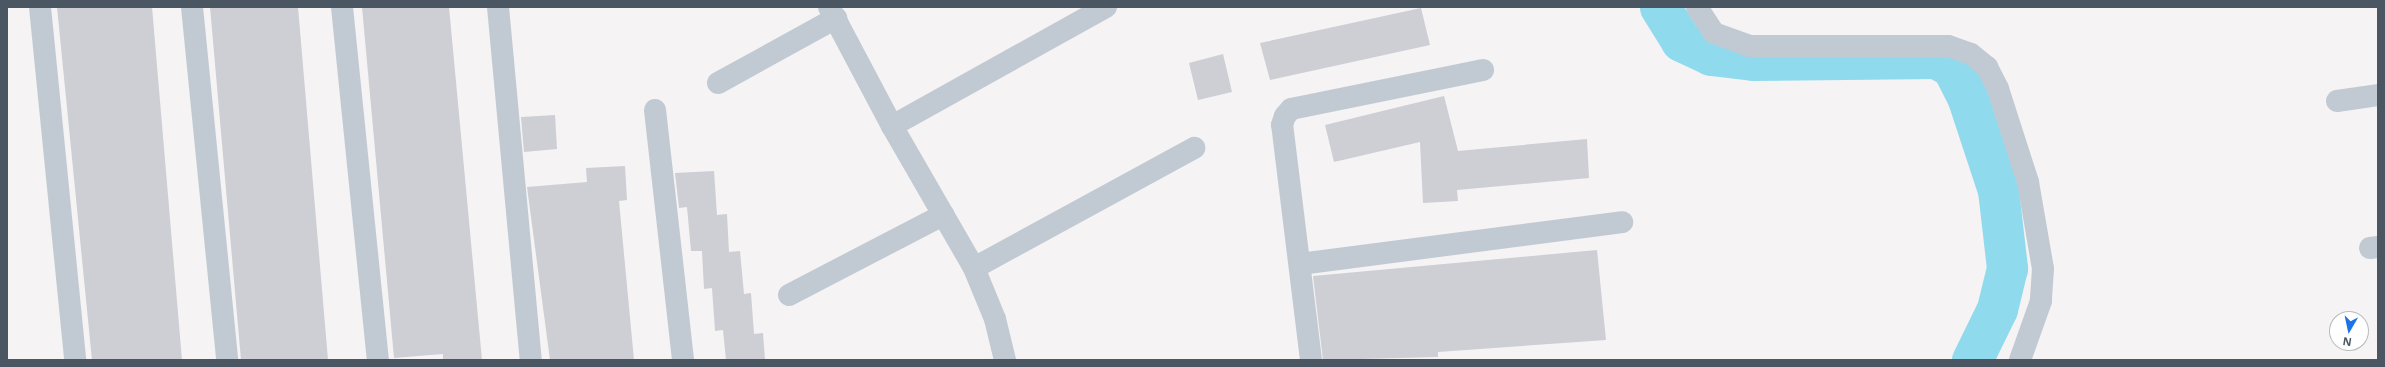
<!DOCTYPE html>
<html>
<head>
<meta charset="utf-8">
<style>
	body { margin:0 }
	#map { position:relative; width:2385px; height:367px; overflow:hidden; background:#f5f3f3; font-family:"Noto Sans",sans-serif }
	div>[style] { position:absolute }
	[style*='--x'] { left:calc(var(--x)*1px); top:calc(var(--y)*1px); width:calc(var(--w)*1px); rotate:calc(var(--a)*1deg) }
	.river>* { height:41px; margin:-20.5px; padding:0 20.5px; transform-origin:20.5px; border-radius:20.5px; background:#90daee }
	.building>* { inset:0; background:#cdcfd5 }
	.minor>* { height:22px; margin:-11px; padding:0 11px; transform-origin:11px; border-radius:11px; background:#c1cad2 }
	span { translate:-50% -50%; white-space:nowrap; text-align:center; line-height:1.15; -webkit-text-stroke:4px #fff; paint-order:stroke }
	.frame { position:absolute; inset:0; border:8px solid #4a5661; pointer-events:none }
	.north { position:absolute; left:2329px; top:311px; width:40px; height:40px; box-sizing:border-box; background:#fff; border:1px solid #b7bbc0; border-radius:50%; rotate:189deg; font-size:11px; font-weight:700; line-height:16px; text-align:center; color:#4a5661 }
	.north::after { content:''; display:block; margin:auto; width:14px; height:18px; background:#1a73e8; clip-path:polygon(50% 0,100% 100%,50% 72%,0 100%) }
</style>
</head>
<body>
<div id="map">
	<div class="river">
		<div style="--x:1660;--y:7;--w:40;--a:58"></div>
		<div style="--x:1681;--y:41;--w:33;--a:25"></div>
		<div style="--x:1711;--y:55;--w:42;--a:6.8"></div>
		<div style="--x:1753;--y:60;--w:183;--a:-0.6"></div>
		<div style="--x:1936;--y:58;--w:18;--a:29"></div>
		<div style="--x:1952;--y:67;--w:36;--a:63"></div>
		<div style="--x:1968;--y:99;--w:96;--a:71.8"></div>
		<div style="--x:1998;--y:190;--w:79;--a:83.4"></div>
		<div style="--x:2007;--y:268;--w:42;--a:103.7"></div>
		<div style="--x:1997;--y:309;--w:57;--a:116.1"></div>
	</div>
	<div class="building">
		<div style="clip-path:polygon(57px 7px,152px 7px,182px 360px,92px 360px)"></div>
		<div style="clip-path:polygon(210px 7px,298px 7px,328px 360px,241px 360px)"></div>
		<div style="clip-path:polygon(362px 7px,449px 7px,482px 360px,443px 360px,443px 354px,394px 358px)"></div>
		<div style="clip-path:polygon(1421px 8px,1430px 45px,1270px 80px,1260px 43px)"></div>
		<div style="clip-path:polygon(1223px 54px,1232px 92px,1198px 100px,1189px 63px)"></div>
		<div style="clip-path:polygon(1444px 96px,1458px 151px,1587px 139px,1589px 178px,1457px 190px,1458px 201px,1423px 203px,1420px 142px,1334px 162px,1325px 125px)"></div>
		<div style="clip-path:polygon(555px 115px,557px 149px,524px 152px,521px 117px)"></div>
		<div style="clip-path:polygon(625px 166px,627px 200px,619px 201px,634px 360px,550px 360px,527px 187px,587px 182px,586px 168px)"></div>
		<div style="clip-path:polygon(714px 171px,717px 215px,727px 214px,729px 252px,740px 251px,744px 294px,751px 293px,754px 334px,763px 333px,765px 360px,726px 360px,723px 330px,715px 331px,712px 288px,704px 289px,702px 251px,691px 251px,687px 207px,679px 208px,675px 173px)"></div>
		<div style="clip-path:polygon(1597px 250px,1606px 340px,1438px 352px,1438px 357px,1323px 360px,1313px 276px)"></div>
	</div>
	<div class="minor">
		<div style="--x:40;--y:7;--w:355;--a:84.3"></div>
		<div style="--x:192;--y:7;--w:355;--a:84.3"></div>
		<div style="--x:342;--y:7;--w:355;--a:84.2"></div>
		<div style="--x:498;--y:7;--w:355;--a:84.7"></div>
		<div style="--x:829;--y:7;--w:135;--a:62.1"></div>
		<div style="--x:892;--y:126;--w:164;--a:60"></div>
		<div style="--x:974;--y:268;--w:55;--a:67.6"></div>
		<div style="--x:995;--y:319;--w:42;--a:76.3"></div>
		<div style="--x:1697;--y:7;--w:31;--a:57"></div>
		<div style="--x:1714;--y:33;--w:37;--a:20"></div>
		<div style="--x:1749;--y:46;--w:199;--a:0"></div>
		<div style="--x:1948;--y:46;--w:24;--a:19"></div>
		<div style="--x:1971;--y:54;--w:21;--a:39"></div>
		<div style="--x:1987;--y:67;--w:25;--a:63"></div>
		<div style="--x:1998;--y:89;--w:98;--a:72.1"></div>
		<div style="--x:2028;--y:182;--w:88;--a:80.2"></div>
		<div style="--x:2043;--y:269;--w:32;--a:94"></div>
		<div style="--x:2041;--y:301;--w:63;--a:109.6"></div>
		<div style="--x:718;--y:83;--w:135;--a:-28.8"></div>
		<div style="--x:2337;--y:101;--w:41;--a:-8.3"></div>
		<div style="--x:655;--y:110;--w:252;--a:83.6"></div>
		<div style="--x:892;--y:126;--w:245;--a:-29.1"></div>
		<div style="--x:2370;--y:248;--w:8;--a:-7"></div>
		<div style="--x:1300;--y:264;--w:325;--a:-7.4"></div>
		<div style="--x:974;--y:268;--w:251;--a:-28.6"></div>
		<div style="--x:789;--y:295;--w:174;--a:-27.5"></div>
		<div style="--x:1311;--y:360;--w:237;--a:-97"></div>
		<div style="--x:1282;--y:125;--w:9;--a:-72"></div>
		<div style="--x:1285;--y:116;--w:9;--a:-49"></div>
		<div style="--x:1291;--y:109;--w:196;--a:-11.5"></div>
	</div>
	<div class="frame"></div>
	<div class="north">N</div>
</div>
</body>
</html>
